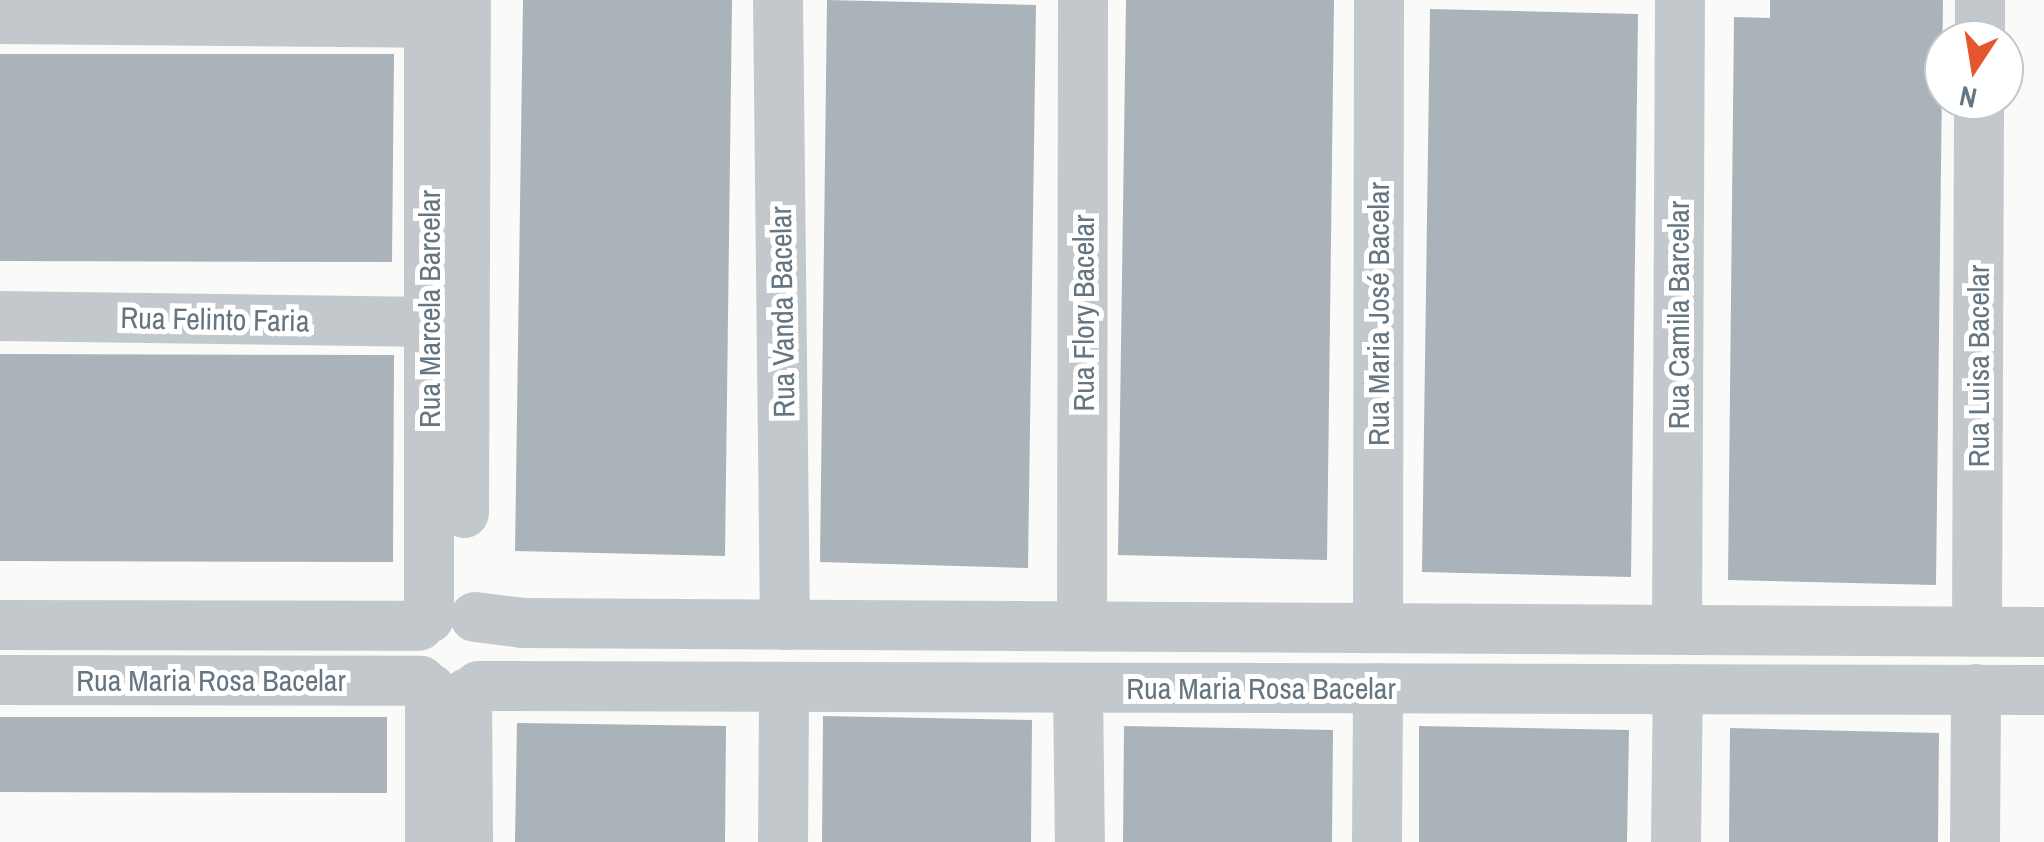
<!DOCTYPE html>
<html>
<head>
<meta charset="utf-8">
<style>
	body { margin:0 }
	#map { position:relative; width:2044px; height:842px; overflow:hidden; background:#fafaf8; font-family:"Archivo Narrow",sans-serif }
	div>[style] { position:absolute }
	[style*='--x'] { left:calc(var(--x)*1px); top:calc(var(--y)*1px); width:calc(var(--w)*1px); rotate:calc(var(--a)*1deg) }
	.building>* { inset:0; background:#aab3b9 }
	.minor>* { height:50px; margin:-25px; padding:0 25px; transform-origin:25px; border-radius:25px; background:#c3c8cc }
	span { translate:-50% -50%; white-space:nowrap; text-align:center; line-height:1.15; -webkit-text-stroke:10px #fff; paint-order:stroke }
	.street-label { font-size:30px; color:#657683 }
	.north { position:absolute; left:1924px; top:20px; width:100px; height:100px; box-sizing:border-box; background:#fff; border:2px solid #c1c8cd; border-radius:50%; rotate:192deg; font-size:28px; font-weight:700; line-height:40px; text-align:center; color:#657683 }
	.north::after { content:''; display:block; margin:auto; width:35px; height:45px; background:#e4572e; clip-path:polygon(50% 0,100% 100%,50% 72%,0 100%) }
</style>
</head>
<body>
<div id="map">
	<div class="building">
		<div style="clip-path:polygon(523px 0,732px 0,725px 556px,515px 551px)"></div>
		<div style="clip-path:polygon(827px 0,1036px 5px,1028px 568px,820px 562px)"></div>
		<div style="clip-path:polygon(1126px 0,1334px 0,1327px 560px,1118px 555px)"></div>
		<div style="clip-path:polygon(1770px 0,1943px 0,1936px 585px,1728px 580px,1734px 17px,1770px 18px)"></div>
		<div style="clip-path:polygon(1430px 9px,1638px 14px,1631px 577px,1422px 572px)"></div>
		<div style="clip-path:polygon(0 54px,394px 54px,392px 262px,0 261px)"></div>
		<div style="clip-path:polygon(0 354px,394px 355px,393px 562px,0 561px)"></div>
		<div style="clip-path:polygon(823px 716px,1032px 720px,1031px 842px,822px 842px)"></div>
		<div style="clip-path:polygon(0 717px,387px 717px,387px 793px,0 792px)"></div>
		<div style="clip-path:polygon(517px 723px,726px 726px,725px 842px,515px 842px)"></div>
		<div style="clip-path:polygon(1124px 726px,1333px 730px,1332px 842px,1123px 842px)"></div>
		<div style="clip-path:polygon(1419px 726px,1629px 730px,1627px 842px,1419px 842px)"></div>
		<div style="clip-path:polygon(1730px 728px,1939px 733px,1938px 842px,1729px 842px)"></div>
	</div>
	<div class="minor">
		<div style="--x:778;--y:0;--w:625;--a:89.36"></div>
		<div style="--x:0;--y:19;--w:429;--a:0.5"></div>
		<div style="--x:1980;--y:40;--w:40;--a:-90"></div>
		<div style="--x:0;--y:316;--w:429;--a:0.8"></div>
		<div style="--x:464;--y:513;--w:513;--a:-89.78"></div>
		<div style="--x:475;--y:617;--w:48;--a:7.1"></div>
		<div style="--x:523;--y:623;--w:1521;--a:0.34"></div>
		<div style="--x:429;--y:618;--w:618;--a:-90"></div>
		<div style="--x:0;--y:625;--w:419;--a:0.1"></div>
		<div style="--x:1082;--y:626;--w:626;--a:-89.91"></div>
		<div style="--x:1378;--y:628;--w:628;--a:-89.91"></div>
		<div style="--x:1677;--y:630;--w:630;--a:-89.73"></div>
		<div style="--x:1977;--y:631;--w:531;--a:-89.78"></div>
		<div style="--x:0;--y:680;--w:421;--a:0.1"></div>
		<div style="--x:478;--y:686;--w:1566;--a:0.15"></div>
		<div style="--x:1078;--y:688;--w:154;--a:89.3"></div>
		<div style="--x:467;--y:693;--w:149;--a:89.6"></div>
		<div style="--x:430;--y:842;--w:154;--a:-90"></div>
		<div style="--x:783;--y:842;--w:155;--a:-89.6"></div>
		<div style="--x:1377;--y:842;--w:154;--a:-89.6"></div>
		<div style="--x:1676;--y:842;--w:153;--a:-89.3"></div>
		<div style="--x:1975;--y:842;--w:153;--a:-89.6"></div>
	</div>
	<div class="street-label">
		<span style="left:429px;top:309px;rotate:-90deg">Rua Marcela Barcelar</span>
		<span style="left:782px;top:312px;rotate:-91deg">Rua Vanda Bacelar</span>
		<span style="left:1083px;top:313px;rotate:-90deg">Rua Flory Bacelar</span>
		<span style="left:1378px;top:314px;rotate:-90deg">Rua Maria José Bacelar</span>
		<span style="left:1678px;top:315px;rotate:-90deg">Rua Camila Barcelar</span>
		<span style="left:215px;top:319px;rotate:1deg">Rua Felinto Faria</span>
		<span style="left:1978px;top:366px;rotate:-90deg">Rua Luisa Bacelar</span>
		<span style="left:211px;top:680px">Rua Maria Rosa Bacelar</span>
		<span style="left:1261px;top:688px">Rua Maria Rosa Bacelar</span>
	</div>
	<div class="north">N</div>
</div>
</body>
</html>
